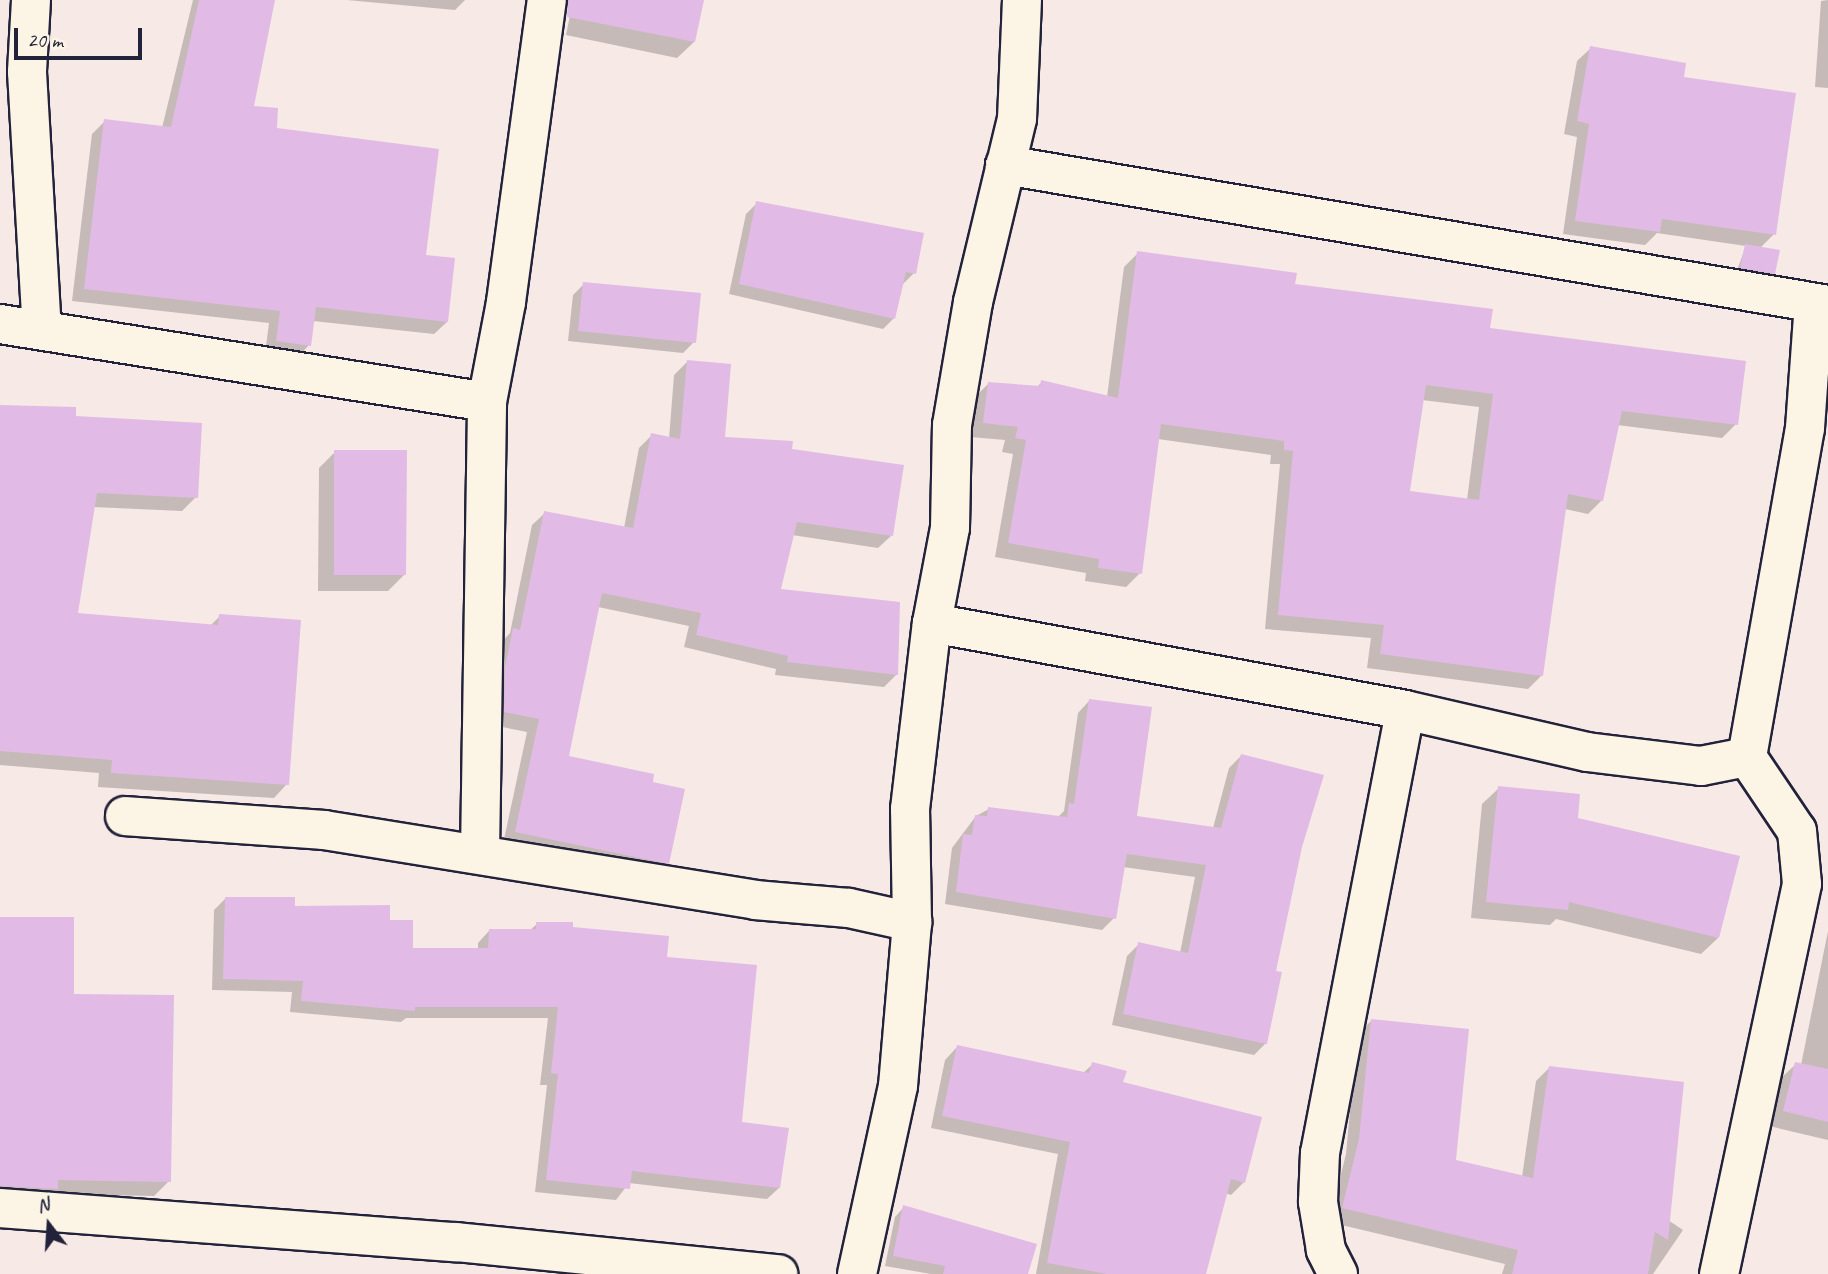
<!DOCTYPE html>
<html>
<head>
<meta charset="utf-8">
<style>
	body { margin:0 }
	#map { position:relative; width:1828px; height:1274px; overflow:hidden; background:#f7e9e5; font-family:Caveat,sans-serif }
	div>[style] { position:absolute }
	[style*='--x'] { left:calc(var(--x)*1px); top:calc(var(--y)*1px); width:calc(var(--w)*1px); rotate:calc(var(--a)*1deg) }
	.shadow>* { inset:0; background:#0003 }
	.building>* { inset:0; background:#e1bbe5 }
	.roads { filter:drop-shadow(2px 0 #22223b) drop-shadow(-2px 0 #22223b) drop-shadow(0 2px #22223b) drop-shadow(0 -2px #22223b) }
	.minor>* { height:38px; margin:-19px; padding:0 19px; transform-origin:19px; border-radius:19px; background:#fcf5e5 }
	span { translate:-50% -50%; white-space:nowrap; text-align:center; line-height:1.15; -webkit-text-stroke:5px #fcf5e5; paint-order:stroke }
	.north { position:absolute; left:14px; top:1190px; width:70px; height:70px; -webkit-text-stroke:5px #fcf5e5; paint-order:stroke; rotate:343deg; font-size:19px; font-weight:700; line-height:28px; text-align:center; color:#22223b }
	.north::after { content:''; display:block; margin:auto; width:24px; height:32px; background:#22223b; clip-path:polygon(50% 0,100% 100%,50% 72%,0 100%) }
	.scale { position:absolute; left:14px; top:28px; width:128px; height:32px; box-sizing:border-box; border:4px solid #22223b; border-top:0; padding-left:9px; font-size:21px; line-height:24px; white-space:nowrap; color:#22223b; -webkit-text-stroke:5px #fcf5e5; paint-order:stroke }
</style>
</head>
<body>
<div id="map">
	<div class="shadow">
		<div style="clip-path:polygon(193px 0,254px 0,252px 107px,424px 257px,447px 322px,434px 334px,313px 321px,309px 345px,297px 358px,265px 354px,269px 323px,72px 301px,92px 134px,105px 121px,162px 128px)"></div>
		<div style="clip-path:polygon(347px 0,465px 0,455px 10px)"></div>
		<div style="clip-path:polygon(573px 0,702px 0,694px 42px,677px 58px,566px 35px)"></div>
		<div style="clip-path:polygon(1828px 0,1828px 88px,1815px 87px,1821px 1px)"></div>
		<div style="clip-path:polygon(1591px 48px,1682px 79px,1774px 234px,1760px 248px,1773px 273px,1768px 278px,1736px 273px,1746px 246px,1657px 233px,1645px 245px,1563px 234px,1577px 137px,1564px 134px,1577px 61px)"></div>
		<div style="clip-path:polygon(757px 203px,914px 273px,903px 284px,894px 318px,883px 329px,729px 294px,746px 214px)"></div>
		<div style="clip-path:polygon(evenodd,1138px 253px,1488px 329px,1736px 424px,1722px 438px,1617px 425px,1602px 500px,1588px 514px,1565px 509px,1542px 675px,1528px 689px,1367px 668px,1371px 638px,1265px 629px,1280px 464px,1270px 464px,1271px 455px,1158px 439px,1140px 573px,1126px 587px,1085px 581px,1086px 573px,995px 557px,1013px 454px,1002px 452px,1005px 440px,970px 437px,975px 397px,989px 383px,1037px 387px,1042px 382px,1107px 397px,1124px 267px,1138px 253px,1422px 400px,1479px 407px,1467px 500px,1408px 492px,1422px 400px)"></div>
		<div style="clip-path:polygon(584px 284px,694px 342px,683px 353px,568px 341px,573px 295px)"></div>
		<div style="clip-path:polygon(687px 362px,723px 439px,790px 451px,891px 536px,878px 548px,792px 535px,778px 590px,897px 674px,884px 687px,775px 675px,776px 669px,684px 647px,689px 626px,598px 607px,567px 757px,651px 784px,667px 863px,655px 876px,503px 844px,527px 732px,492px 725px,501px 643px,510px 633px,532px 525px,545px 513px,624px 528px,639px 448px,652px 435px,669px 439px,674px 375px)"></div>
		<div style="clip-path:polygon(0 407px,74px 418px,196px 497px,182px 511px,93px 507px,76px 615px,210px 626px,220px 616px,287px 784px,274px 798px,98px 787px,99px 773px,0 765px)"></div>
		<div style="clip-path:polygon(335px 452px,404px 575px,388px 591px,318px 591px,319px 468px)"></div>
		<div style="clip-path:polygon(1090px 700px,1135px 817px,1213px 828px,1229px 768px,1241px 756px,1300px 846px,1274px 972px,1266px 1043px,1254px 1055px,1112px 1025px,1127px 956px,1139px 944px,1180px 953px,1195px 877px,1123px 867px,1114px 918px,1102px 930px,945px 904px,952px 848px,976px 816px,989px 809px,1057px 818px,1064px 811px,1078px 713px)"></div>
		<div style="clip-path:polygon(1499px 788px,1576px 819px,1718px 938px,1701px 954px,1556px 919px,1550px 925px,1471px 918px,1482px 804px)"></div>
		<div style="clip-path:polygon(226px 898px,388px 922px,412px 950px,478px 949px,478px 943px,489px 931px,529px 931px,537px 924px,571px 929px,665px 959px,740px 1124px,779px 1188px,767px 1199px,629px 1183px,616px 1200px,535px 1192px,547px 1085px,540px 1085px,548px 1018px,406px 1018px,401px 1022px,290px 1012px,292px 992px,212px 990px,214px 910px)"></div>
		<div style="clip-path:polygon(0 918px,72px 996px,169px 1181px,154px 1196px,50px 1194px,0 1201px)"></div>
		<div style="clip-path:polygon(1828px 931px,1828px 1140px,1769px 1126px,1780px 1079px,1796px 1064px,1801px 1065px)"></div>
		<div style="clip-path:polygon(1371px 1021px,1454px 1161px,1522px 1177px,1536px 1081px,1550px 1067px,1668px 1220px,1683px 1230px,1653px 1274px,1502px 1274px,1505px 1264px,1329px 1222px,1346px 1154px,1357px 1035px)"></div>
		<div style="clip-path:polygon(957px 1047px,1082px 1074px,1093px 1064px,1244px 1182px,1231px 1195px,1225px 1193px,1205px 1274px,1036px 1274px,1058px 1154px,931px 1128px,945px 1060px)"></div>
		<div style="clip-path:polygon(904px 1207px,1026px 1274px,931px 1274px,885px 1266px,895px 1217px)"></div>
	</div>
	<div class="building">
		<div style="clip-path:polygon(199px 0,275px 0,254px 106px,278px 108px,277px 128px,439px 149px,426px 255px,455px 258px,448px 322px,316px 307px,311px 346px,276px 341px,280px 311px,84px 289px,104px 119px,171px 127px)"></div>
		<div style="clip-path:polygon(568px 0,704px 0,695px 42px,567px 17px)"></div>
		<div style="clip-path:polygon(1590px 46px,1686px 63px,1684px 77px,1796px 93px,1776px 235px,1662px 219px,1660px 232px,1575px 221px,1589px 124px,1577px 121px)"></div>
		<div style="clip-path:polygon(756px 201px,924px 233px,916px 274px,906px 272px,895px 319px,739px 284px)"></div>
		<div style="clip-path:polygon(1745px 244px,1780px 250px,1775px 274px,1740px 268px)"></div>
		<div style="clip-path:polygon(evenodd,1137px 251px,1297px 273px,1295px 284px,1493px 309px,1490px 328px,1746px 361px,1738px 425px,1622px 411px,1603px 501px,1568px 494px,1543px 676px,1380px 654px,1384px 625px,1278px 615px,1293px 451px,1284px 450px,1284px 441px,1161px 424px,1142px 574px,1098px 568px,1099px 559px,1008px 543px,1026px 440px,1015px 438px,1018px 427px,983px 423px,988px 382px,1040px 386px,1041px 380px,1118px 398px,1137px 251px,1426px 385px,1493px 394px,1479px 500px,1410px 491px,1426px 385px)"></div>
		<div style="clip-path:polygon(583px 282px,701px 293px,696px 343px,578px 331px)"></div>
		<div style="clip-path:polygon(687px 360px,731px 364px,725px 437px,793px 441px,792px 449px,904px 465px,893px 536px,797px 522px,781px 589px,900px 602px,898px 675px,787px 662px,788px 656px,696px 635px,701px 613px,602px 593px,569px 756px,654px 774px,653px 782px,685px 789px,669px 864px,515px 832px,539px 719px,504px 712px,505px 668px,513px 628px,520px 630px,544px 511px,633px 528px,651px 433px,680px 439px)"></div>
		<div style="clip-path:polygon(0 405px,76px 407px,76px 416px,202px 423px,198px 498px,97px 493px,78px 613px,218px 625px,219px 614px,301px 620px,289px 785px,111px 773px,112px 760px,0 751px)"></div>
		<div style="clip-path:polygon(334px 450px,407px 450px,406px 575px,334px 575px)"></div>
		<div style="clip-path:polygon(1089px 699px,1152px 707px,1137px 816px,1221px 828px,1241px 754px,1324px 775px,1302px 847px,1276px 971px,1282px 972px,1267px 1044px,1123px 1014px,1138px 942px,1188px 953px,1206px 865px,1127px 854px,1116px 919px,956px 892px,963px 834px,972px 835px,975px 815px,987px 816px,988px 807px,1067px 817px,1069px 803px,1074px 804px)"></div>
		<div style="clip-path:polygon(1498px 786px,1580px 794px,1578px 818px,1740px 856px,1719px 938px,1569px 902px,1568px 910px,1486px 902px)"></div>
		<div style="clip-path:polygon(225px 897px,295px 897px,295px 906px,390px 905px,390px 920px,413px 920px,413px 948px,488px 948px,489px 929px,536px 929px,536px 922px,573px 922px,573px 927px,669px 936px,667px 957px,757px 965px,742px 1122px,789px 1128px,780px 1188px,632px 1171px,630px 1189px,546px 1180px,558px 1074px,551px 1073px,558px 1007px,415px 1007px,415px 1011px,301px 1001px,303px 981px,223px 979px)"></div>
		<div style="clip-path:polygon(0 917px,74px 917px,74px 994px,174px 995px,171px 1182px,58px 1180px,58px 1189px,0 1186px)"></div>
		<div style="clip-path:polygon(1371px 1019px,1469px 1029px,1456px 1160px,1533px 1178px,1549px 1066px,1684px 1082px,1668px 1240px,1655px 1232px,1648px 1274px,1512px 1274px,1518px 1250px,1342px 1208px,1359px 1139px)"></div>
		<div style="clip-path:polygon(957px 1045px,1089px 1073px,1092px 1062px,1127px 1071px,1123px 1082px,1262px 1117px,1245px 1183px,1231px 1179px,1206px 1274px,1107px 1274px,1047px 1263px,1070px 1142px,942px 1116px)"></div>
		<div style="clip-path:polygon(1795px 1062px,1828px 1069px,1828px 1122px,1783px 1111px)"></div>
		<div style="clip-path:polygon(903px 1205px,1037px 1244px,1028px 1274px,943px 1274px,945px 1266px,893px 1256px)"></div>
	</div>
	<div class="roads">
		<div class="minor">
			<div style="--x:31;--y:0;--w:72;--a:93.2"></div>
			<div style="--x:27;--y:72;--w:258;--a:86.7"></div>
			<div style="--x:1005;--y:165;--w:835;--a:9.65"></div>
			<div style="--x:0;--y:324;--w:493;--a:9.1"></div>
			<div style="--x:932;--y:623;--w:481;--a:10.4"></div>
			<div style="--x:1405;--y:710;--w:187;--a:13"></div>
			<div style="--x:1587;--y:752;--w:115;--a:7"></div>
			<div style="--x:1701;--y:766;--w:47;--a:-11.1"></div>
			<div style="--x:1747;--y:757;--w:89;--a:56"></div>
			<div style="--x:1797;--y:831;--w:53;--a:84.6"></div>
			<div style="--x:1802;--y:884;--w:399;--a:102"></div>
			<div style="--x:1747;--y:757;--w:334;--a:-80"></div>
			<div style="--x:1805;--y:428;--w:125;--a:-85.9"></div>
			<div style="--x:125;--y:816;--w:199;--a:4"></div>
			<div style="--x:324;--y:830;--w:437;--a:9.2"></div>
			<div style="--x:755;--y:900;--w:94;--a:4.9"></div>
			<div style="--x:849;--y:908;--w:65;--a:12.5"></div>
			<div style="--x:480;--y:853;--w:451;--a:-89.1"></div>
			<div style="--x:487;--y:402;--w:102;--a:-79.2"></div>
			<div style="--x:506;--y:302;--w:305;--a:-82.3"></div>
			<div style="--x:0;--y:1208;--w:457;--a:4.3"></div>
			<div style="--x:456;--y:1242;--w:324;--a:5.7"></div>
			<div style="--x:857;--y:1274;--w:192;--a:-77.7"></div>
			<div style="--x:898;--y:1086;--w:165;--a:-85.1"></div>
			<div style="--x:912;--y:922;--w:113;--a:-91"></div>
			<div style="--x:910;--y:809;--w:187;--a:-83.3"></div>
			<div style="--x:932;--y:623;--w:97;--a:-79.3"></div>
			<div style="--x:950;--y:528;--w:103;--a:-88.9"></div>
			<div style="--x:952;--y:425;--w:125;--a:-80.3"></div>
			<div style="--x:973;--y:302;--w:188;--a:-76.5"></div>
			<div style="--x:1017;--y:119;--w:119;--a:-87.6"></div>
			<div style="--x:1338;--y:1274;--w:27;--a:-117"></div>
			<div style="--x:1326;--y:1250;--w:49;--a:-99.5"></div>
			<div style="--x:1318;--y:1202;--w:49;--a:-87.7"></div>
			<div style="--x:1320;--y:1153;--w:451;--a:-79.1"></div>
		</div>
	</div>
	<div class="north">N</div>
	<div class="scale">20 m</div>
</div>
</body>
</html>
